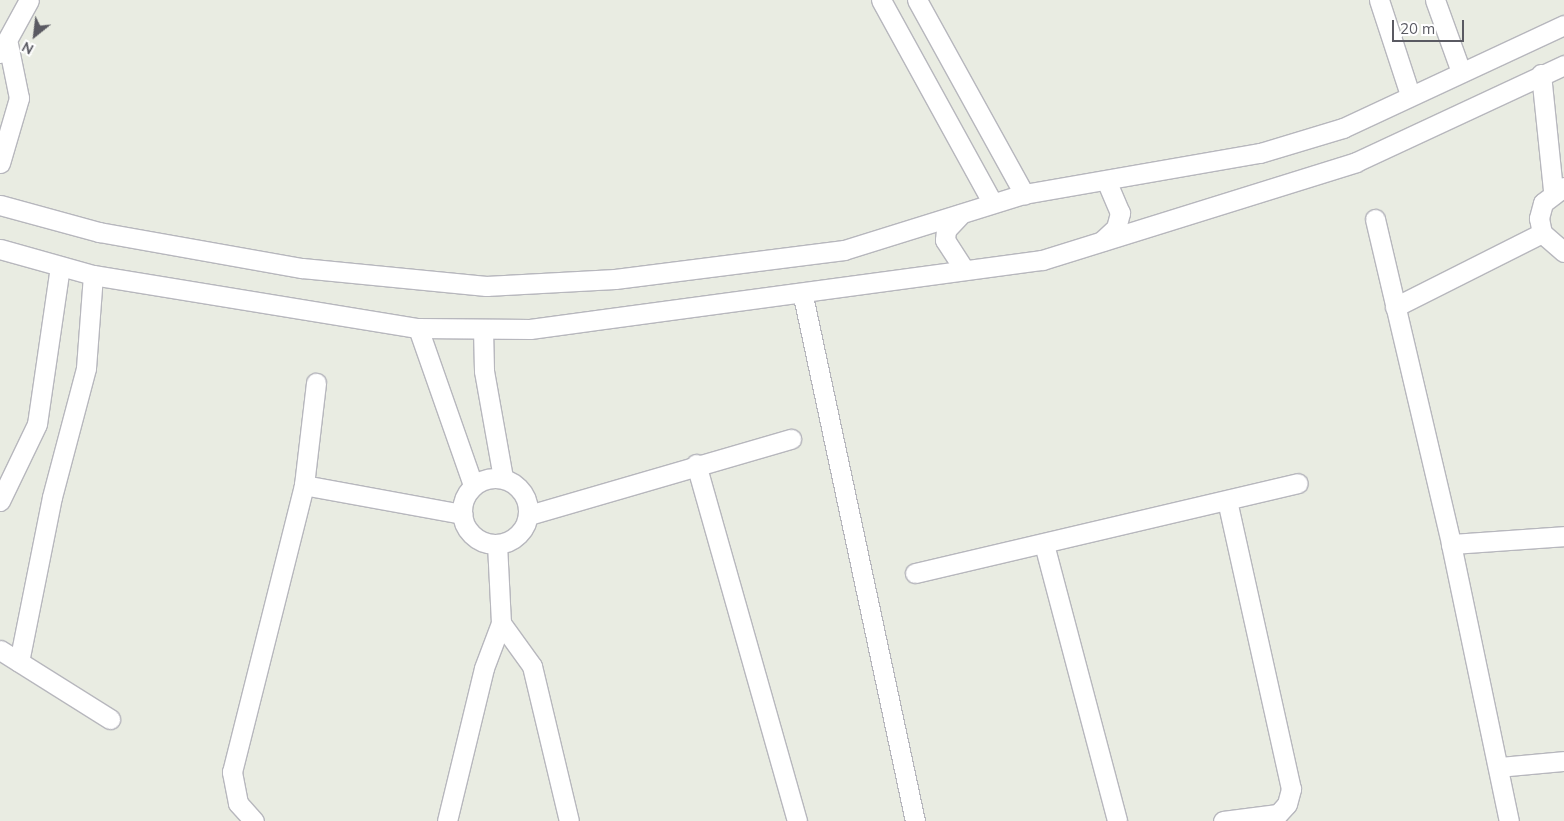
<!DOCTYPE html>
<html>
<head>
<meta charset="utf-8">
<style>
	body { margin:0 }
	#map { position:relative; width:1564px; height:821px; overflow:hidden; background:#e9ece2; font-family:Mulish,sans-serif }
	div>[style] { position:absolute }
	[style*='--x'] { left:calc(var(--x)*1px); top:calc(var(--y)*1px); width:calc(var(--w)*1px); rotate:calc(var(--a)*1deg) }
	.roads { filter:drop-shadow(1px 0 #b7b7bd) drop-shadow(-1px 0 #b7b7bd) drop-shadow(0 1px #b7b7bd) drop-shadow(0 -1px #b7b7bd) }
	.street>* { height:19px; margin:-9.5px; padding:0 9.5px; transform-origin:9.5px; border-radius:9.5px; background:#fff }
	.street>.ring { margin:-9.5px; padding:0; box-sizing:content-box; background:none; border:19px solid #fff; border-radius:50% }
	span { translate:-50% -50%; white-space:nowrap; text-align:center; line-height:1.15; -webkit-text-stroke:4px #fff; paint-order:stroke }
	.north { position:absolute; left:10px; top:10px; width:50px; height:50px; -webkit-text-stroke:4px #fff; paint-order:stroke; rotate:209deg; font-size:14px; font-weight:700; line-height:20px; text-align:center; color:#5a5a62 }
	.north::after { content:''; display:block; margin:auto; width:18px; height:22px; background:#5a5a62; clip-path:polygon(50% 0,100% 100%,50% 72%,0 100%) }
	.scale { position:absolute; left:1392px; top:20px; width:72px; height:22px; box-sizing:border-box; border:2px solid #5a5a62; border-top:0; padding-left:6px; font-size:15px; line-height:18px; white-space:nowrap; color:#5a5a62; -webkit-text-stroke:4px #fff; paint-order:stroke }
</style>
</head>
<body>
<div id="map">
	<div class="roads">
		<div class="street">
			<div style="--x:881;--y:0;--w:230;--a:61.2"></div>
			<div style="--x:917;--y:0;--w:222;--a:61.1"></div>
			<div style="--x:1379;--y:0;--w:100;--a:71.9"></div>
			<div style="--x:1435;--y:0;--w:77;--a:70.1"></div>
			<div style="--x:0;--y:53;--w:60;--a:-61.3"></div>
			<div style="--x:1541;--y:74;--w:118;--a:84.1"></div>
			<div style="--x:0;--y:163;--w:68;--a:-73.7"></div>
			<div style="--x:19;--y:98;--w:55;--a:-101.5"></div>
			<div style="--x:1564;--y:187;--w:26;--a:143"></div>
			<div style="--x:1543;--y:203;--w:16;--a:105"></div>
			<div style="--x:1539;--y:218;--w:15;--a:79"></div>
			<div style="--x:1542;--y:233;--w:29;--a:41"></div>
			<div style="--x:0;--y:205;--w:103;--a:15.3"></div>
			<div style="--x:99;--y:232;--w:206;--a:10.1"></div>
			<div style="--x:302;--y:268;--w:185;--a:5.6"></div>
			<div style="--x:486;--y:286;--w:129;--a:-3.1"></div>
			<div style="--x:615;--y:279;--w:231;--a:-7.2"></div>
			<div style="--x:844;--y:250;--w:189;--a:-17.3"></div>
			<div style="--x:1024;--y:194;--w:240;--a:-9.9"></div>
			<div style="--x:1260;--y:153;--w:87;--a:-16.8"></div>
			<div style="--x:1343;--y:128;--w:244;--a:-25"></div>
			<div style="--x:961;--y:214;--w:22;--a:133"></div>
			<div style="--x:946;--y:230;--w:10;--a:96"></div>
			<div style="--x:945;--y:240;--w:35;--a:57"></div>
			<div style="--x:1375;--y:219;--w:334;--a:76.8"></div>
			<div style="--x:1451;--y:544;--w:283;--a:78.2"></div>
			<div style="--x:1102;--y:241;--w:19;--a:-43"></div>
			<div style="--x:1116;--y:228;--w:16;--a:-75"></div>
			<div style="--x:1120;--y:213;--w:34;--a:-113"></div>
			<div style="--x:0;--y:249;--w:97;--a:15.6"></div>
			<div style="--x:93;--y:275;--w:329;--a:9.3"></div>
			<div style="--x:418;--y:328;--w:112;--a:0.5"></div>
			<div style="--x:530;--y:329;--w:517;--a:-7.68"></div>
			<div style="--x:1042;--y:260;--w:329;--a:-17.3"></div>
			<div style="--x:1356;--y:162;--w:230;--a:-25"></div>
			<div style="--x:803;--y:296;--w:537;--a:77.96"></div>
			<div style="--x:1395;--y:307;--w:165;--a:-26.7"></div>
			<div style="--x:418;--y:328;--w:166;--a:70.7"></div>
			<div style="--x:483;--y:329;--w:42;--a:88.6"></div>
			<div style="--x:484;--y:371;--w:109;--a:79.9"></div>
			<div style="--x:696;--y:464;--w:371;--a:74.2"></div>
			<div class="ring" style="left:462px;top:478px;width:47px;height:47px"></div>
			<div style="--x:304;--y:485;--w:161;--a:10.4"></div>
			<div style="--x:0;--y:501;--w:85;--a:-64.3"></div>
			<div style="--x:37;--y:424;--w:159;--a:-81.7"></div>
			<div style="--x:529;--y:515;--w:273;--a:-16.2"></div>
			<div style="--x:1044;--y:544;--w:286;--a:75.2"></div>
			<div style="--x:1451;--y:544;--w:113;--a:-4"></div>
			<div style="--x:915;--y:573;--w:393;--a:-13.2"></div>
			<div style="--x:501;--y:623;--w:53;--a:54.2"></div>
			<div style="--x:532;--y:666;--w:159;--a:76.6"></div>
			<div style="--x:0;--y:650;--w:130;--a:32.1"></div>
			<div style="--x:19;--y:662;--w:168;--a:-78.7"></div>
			<div style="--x:52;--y:497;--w:133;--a:-75.2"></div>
			<div style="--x:86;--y:368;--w:93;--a:-85.7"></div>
			<div style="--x:1499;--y:767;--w:65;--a:-5.3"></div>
			<div style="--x:254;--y:821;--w:24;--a:-132"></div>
			<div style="--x:238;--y:803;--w:32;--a:-101"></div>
			<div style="--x:232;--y:772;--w:296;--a:-75.9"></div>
			<div style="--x:304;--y:485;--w:103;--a:-83.3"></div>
			<div style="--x:447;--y:821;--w:157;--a:-76.4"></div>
			<div style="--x:484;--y:668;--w:48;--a:-69.3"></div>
			<div style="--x:501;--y:623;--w:79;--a:-92.9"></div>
			<div style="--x:1223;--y:821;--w:55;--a:-7.3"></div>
			<div style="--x:1278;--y:814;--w:13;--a:-48"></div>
			<div style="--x:1287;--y:804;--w:16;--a:-75"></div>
			<div style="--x:1291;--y:789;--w:295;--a:-102.5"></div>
		</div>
	</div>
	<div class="north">N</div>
	<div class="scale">20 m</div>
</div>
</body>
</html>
